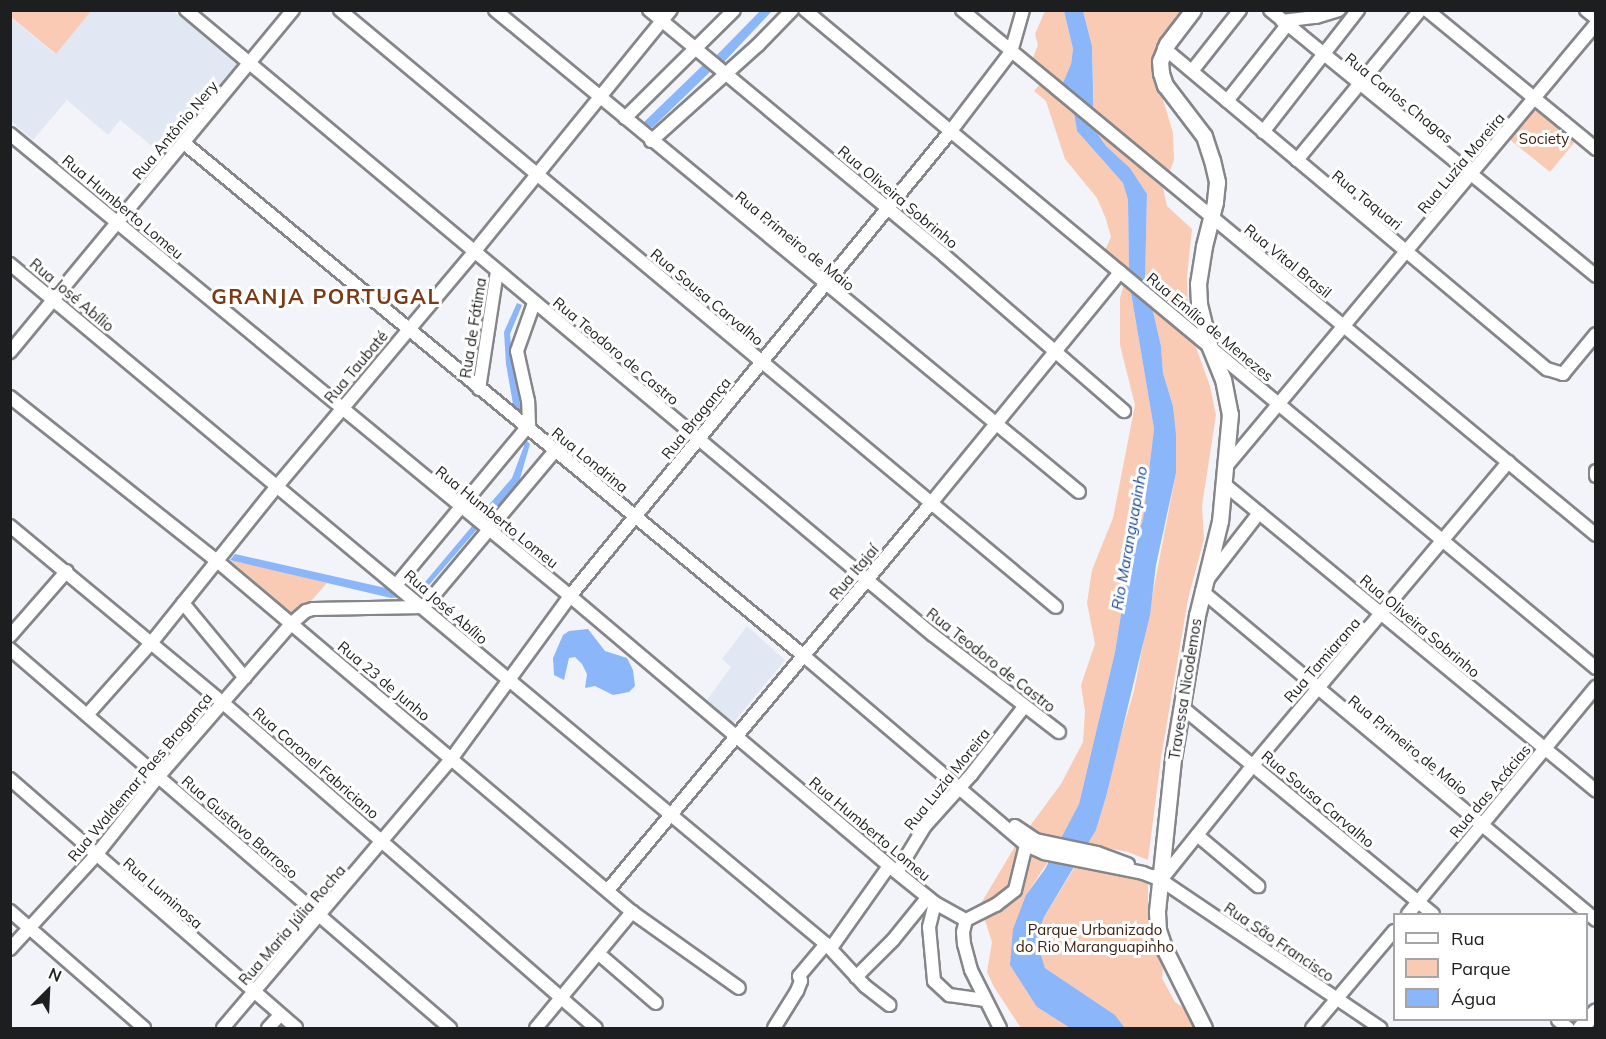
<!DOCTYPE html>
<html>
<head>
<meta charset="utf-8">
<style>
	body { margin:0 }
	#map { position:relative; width:1606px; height:1039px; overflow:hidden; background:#f2f4f9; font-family:Mulish,sans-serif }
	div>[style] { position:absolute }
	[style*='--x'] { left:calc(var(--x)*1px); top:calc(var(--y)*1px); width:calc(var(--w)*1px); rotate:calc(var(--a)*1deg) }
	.built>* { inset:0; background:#e1e8f3 }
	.green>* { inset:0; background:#f9cbb4 }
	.water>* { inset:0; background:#8bb6fa }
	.roads { filter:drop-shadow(2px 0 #84868a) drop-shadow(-2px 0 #84868a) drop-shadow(0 2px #84868a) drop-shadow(0 -2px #84868a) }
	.minor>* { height:12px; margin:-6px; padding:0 6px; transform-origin:6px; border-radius:6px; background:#fff }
	.major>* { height:15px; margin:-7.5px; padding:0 7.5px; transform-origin:7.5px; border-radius:7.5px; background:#fff }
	span { translate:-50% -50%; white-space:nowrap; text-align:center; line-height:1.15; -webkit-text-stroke:6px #fff; paint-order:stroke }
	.street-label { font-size:15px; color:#1d1e1f }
	.park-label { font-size:15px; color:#402110 }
	.water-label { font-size:16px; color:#194b99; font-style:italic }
	.district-label { font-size:21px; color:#793b15; font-weight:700; letter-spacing:1.5px }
	.frame { position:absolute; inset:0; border:12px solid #1d1e1f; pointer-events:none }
	.legend { position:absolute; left:1393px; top:913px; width:195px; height:108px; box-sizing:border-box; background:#fff; border:2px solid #a5a5a5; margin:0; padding:8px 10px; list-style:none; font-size:18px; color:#1d1e1f }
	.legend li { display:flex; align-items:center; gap:12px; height:30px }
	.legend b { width:30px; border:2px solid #a5a5a5 }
	.north { position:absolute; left:18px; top:961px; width:60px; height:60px; -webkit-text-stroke:4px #fff; paint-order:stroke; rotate:24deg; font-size:16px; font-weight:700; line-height:24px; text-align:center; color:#1d1e1f }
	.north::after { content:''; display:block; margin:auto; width:21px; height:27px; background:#1d1e1f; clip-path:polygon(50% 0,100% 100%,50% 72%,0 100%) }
</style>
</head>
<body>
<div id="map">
	<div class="built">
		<div style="clip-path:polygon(91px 11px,173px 11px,236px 62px,236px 67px,169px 150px,164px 146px,159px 152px,120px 120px,108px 135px,67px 100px,33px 140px,11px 121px,10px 17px,55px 54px)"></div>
		<div style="clip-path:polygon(747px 626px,785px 660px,733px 723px,707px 700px,731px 667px,722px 659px)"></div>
	</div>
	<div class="green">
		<div style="clip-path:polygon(10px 11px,11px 10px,91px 11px,56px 54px,11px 17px)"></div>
		<div style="clip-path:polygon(1045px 11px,1064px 11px,1073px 49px,1071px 64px,1062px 85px,1032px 60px,1038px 45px,1035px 34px)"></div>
		<div style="clip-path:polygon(1083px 11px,1183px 11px,1153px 66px,1173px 133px,1174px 160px,1169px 173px,1094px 110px,1092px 46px)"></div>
		<div style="clip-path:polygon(1041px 83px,1074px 113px,1077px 131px,1123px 183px,1128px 200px,1129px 273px,1104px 252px,1111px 237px,1106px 219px,1097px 198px,1065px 159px,1046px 101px,1034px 91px)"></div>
		<div style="clip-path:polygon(1537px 105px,1578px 138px,1550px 172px,1509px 139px)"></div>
		<div style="clip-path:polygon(1094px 129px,1163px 188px,1167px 206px,1192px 229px,1187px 276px,1188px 305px,1193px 322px,1145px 284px,1147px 194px,1130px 168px,1106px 146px)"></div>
		<div style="clip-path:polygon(1124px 284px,1130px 287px,1154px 429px,1143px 519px,1129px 564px,1115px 652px,1079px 804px,1062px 838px,1037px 835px,1027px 830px,1061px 784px,1083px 742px,1085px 711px,1081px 685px,1095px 644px,1087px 603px,1092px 570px,1113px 518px,1135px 405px,1120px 345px,1120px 298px)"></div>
		<div style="clip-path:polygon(1152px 307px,1196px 347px,1210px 386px,1216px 415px,1202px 506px,1204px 539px,1188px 599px,1161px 758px,1148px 860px,1128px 852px,1087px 844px,1096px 830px,1106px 797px,1113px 762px,1134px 691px,1176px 473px,1173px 406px,1163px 373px,1161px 346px)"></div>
		<div style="clip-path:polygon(230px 560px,279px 571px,327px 583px,296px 618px)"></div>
		<div style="clip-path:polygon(1017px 843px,1026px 852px,1049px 860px,1026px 895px,1037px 1007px,1070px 1028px,1021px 1028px,994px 987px,987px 972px,992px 942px,980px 905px)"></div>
		<div style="clip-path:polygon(1076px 865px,1148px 881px,1148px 928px,1163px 969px,1162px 978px,1175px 1002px,1185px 1009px,1193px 1028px,1125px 1028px,1115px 1015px,1045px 968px,1036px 939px,1044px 917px)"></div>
	</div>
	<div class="water">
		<div style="clip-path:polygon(760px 11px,772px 11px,723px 63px,716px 56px)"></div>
		<div style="clip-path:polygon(1064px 11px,1083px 11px,1092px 46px,1094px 129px,1106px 146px,1130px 168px,1147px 194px,1145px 284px,1129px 273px,1128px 200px,1123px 183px,1077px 131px,1074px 113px,1062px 85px,1071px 64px,1073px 49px)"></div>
		<div style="clip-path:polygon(704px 64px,711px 71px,653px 127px,649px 128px,643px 123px)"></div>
		<div style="clip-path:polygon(1130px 287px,1152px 307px,1161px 346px,1163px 373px,1173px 406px,1176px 435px,1176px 473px,1156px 565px,1150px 615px,1106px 797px,1096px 830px,1044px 917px,1036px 939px,1045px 968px,1115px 1015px,1125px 1028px,1070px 1028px,1037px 1007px,1010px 965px,1013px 929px,1026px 895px,1045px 869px,1079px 804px,1115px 652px,1129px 564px,1143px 519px,1154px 429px)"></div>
		<div style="clip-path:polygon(517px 303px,522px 305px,510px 334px,513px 366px,522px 415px,513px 404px,506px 364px,504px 332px)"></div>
		<div style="clip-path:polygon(524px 438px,530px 444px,519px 482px,487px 519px,481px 514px,512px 478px,524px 446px)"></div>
		<div style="clip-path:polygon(473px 525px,478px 528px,423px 592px,414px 595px,409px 591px,420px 588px)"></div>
		<div style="clip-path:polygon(235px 554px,399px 591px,405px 597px,391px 598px,230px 560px)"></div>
		<div style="clip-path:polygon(588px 629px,605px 651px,627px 658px,633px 670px,635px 686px,629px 692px,613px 695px,595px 686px,585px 688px,587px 674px,582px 664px,575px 657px,569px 658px,564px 680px,554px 675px,553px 658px,563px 635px,569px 631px)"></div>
	</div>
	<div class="roads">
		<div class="minor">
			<div style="--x:186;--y:10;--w:974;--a:39.92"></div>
			<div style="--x:933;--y:635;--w:159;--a:37.6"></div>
			<div style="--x:340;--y:10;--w:932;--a:39.82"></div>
			<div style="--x:495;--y:10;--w:757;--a:39.53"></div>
			<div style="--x:649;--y:10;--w:385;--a:39.7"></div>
			<div style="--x:945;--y:256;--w:237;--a:40.9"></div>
			<div style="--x:805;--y:10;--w:1029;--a:39.76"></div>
			<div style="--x:962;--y:10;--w:823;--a:39.63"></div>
			<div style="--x:1270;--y:10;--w:421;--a:39.2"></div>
			<div style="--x:1427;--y:10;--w:219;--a:39.4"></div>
			<div style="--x:1586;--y:10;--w:13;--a:39"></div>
			<div style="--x:1282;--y:21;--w:34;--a:-7"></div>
			<div style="--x:1316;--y:17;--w:24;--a:-17"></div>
			<div style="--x:1164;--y:48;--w:500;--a:40"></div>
			<div style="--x:1547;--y:369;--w:17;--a:17"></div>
			<div style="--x:1563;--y:374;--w:52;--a:-50.5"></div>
			<div style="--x:1192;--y:71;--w:78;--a:-51.8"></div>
			<div style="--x:1227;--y:101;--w:97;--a:-51.7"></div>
			<div style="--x:625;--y:118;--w:153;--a:-44.7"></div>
			<div style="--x:1263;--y:132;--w:155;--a:-52.1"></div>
			<div style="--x:10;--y:134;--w:726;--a:39.52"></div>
			<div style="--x:570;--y:596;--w:418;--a:40.2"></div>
			<div style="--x:889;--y:866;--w:59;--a:38.8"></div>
			<div style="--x:935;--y:903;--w:35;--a:29"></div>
			<div style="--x:651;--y:141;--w:144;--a:-41.9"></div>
			<div style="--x:758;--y:45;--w:49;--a:-45.8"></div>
			<div style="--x:184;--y:143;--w:805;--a:39.61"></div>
			<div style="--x:804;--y:656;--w:292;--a:40.4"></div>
			<div style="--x:1026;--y:845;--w:20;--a:24"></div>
			<div style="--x:1044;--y:853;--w:101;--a:11.4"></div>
			<div style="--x:1143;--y:873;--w:19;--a:21"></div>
			<div style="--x:1297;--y:160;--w:194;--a:-50.6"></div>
			<div style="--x:10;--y:264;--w:1062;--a:39.81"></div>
			<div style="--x:826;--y:944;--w:57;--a:47.1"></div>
			<div style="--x:865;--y:986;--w:31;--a:38"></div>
			<div style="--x:10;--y:352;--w:444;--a:-50.4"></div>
			<div style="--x:479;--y:389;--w:119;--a:-81.3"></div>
			<div style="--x:10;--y:397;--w:264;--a:38.4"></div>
			<div style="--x:217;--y:561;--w:544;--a:40.22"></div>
			<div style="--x:632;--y:912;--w:131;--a:35.4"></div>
			<div style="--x:1225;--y:468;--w:579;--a:-50.12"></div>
			<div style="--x:1596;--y:471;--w:5;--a:90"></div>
			<div style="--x:1224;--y:484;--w:482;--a:39.5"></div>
			<div style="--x:10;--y:526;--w:276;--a:39.7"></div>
			<div style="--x:222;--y:702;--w:496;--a:41.1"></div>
			<div style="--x:1207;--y:580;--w:85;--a:-52.2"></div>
			<div style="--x:397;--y:584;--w:207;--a:-50.3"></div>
			<div style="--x:529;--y:425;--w:24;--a:-92"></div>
			<div style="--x:528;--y:401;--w:51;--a:-102.4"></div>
			<div style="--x:517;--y:351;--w:51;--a:-70.5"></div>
			<div style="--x:1202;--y:591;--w:513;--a:39.86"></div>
			<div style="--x:183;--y:603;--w:97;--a:50.4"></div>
			<div style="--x:10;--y:636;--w:86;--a:-48.8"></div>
			<div style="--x:10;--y:649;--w:581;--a:40.74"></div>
			<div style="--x:1183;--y:708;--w:324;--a:39.5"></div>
			<div style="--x:87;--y:715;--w:98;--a:-48.3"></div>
			<div style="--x:152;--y:642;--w:201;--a:-51.3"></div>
			<div style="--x:278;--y:485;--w:304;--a:-49.9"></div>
			<div style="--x:474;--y:252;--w:312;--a:-50.9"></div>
			<div style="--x:10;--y:779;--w:379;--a:41"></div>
			<div style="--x:1015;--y:826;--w:25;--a:34"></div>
			<div style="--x:1036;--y:840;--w:62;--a:12"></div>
			<div style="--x:1097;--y:853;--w:33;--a:20"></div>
			<div style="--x:1197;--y:835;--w:80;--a:39.9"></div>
			<div style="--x:897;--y:872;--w:54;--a:-58.7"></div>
			<div style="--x:925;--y:826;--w:69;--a:-48"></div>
			<div style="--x:971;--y:775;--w:86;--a:-52.1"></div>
			<div style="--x:1155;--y:876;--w:272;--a:34"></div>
			<div style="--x:1161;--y:880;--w:149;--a:-51.3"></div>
			<div style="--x:1254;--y:764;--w:395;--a:-49.9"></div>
			<div style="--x:608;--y:890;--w:505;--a:-50.14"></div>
			<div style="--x:932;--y:502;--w:297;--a:-50.7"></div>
			<div style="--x:935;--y:903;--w:25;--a:104"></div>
			<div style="--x:929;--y:927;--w:54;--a:84.7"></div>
			<div style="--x:934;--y:981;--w:21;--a:43"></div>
			<div style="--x:949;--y:995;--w:36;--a:8"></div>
			<div style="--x:10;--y:911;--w:178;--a:41.1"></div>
			<div style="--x:1408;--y:914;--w:295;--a:-50.4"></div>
			<div style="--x:831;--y:948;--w:100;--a:-54.7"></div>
			<div style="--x:10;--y:949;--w:127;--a:-47.5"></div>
			<div style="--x:96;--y:855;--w:100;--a:-51.5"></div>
			<div style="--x:158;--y:777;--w:204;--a:-49"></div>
			<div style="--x:292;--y:623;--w:18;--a:-41"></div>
			<div style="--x:306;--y:611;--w:7;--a:-16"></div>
			<div style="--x:313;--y:609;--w:111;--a:-1"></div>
			<div style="--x:424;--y:607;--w:204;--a:-50"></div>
			<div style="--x:599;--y:954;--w:75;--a:40.7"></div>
			<div style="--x:856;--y:977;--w:52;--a:-45"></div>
			<div style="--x:893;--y:940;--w:55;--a:-50.9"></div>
			<div style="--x:1558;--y:1020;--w:13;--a:39"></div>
			<div style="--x:223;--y:1028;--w:354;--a:-49.7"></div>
			<div style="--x:452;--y:758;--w:200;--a:-53.9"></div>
			<div style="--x:570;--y:596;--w:600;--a:-50.68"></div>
			<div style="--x:950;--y:132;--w:101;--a:-52.7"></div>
			<div style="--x:1011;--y:52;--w:44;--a:-74.1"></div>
			<div style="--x:268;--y:1028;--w:18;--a:-47"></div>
			<div style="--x:536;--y:1028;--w:151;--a:-50.4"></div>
			<div style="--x:774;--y:1028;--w:44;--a:-58.1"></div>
			<div style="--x:797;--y:991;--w:11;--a:-68"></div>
			<div style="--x:801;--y:981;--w:5;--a:-112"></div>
			<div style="--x:799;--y:976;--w:42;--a:-49.8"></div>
			<div style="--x:1000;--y:1028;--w:65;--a:-116.6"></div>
			<div style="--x:971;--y:970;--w:27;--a:-105"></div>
			<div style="--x:964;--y:944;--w:12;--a:-95"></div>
			<div style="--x:963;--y:932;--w:12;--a:-76"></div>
			<div style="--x:966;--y:920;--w:34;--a:-27"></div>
			<div style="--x:996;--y:905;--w:24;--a:-38"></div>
			<div style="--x:1015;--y:890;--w:46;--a:-76.3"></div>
			<div style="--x:1312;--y:1028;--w:127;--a:-49.8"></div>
		</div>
		<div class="major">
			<div style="--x:1193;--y:10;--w:43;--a:127.4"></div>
			<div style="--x:1167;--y:44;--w:18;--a:112"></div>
			<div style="--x:1160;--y:61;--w:12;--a:85"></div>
			<div style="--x:1161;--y:73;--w:13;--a:72"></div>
			<div style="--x:1165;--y:85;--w:64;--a:52.6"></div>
			<div style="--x:1204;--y:136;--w:25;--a:72"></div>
			<div style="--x:1212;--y:160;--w:23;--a:77"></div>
			<div style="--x:1217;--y:182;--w:20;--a:96"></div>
			<div style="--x:1215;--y:202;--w:45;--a:104"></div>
			<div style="--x:1204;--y:246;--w:38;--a:99"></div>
			<div style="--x:1198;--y:284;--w:20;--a:87"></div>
			<div style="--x:1199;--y:304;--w:42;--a:76.3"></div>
			<div style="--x:1209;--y:345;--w:37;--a:68"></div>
			<div style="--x:1223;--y:379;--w:36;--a:79"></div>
			<div style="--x:1230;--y:414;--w:107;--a:95.3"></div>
			<div style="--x:1220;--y:521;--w:97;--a:103.7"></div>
			<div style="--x:1197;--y:615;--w:146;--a:99.5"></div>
			<div style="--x:1173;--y:759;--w:154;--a:96"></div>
			<div style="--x:1157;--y:912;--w:18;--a:87"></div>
			<div style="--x:1158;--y:930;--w:21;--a:71"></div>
			<div style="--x:1165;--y:950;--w:87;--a:63.4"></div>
			<div style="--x:1580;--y:1028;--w:23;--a:-47"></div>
		</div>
	</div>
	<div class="street-label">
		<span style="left:1399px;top:98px;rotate:39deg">Rua Carlos Chagas</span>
		<span style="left:175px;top:130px;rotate:-50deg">Rua Antônio Nery</span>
		<span style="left:1461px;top:163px;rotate:-50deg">Rua Luzia Moreira</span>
		<span style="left:898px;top:197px;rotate:40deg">Rua Oliveira Sobrinho</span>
		<span style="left:1367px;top:200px;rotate:39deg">Rua Taquari</span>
		<span style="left:123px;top:207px;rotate:40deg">Rua Humberto Lomeu</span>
		<span style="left:795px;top:241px;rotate:39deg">Rua Primeiro de Maio</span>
		<span style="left:1288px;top:261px;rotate:39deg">Rua Vital Brasil</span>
		<span style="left:72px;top:295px;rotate:40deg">Rua José Abílio</span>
		<span style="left:707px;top:297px;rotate:40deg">Rua Sousa Carvalho</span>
		<span style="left:1210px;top:327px;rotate:40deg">Rua Emílio de Menezes</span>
		<span style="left:473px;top:328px;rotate:-81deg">Rua de Fátima</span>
		<span style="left:616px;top:351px;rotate:40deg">Rua Teodoro de Castro</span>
		<span style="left:356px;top:367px;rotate:-50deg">Rua Taubaté</span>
		<span style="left:696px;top:418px;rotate:-51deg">Rua Bragança</span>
		<span style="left:590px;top:460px;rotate:39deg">Rua Londrina</span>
		<span style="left:497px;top:517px;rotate:39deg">Rua Humberto Lomeu</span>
		<span style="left:854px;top:572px;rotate:-50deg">Rua Itajaí</span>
		<span style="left:446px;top:607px;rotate:41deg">Rua José Abílio</span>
		<span style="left:1420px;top:626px;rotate:40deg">Rua Oliveira Sobrinho</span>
		<span style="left:991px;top:660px;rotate:38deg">Rua Teodoro de Castro</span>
		<span style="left:1322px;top:660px;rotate:-49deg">Rua Tamiarana</span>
		<span style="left:384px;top:681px;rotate:40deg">Rua 23 de Junho</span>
		<span style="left:1185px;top:689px;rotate:-81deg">Travessa Nicodemos</span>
		<span style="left:1408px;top:745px;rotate:39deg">Rua Primeiro de Maio</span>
		<span style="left:316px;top:763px;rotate:41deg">Rua Coronel Fabriciano</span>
		<span style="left:140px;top:777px;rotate:-50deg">Rua Waldemar Paes Bragança</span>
		<span style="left:947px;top:779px;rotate:-51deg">Rua Luzia Moreira</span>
		<span style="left:1490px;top:791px;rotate:-50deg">Rua das Acácias</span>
		<span style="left:1318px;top:799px;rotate:40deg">Rua Sousa Carvalho</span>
		<span style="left:240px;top:827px;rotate:41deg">Rua Gustavo Barroso</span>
		<span style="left:870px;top:829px;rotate:40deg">Rua Humberto Lomeu</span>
		<span style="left:163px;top:893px;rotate:41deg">Rua Luminosa</span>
		<span style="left:292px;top:925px;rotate:-49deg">Rua Maria Júlia Rocha</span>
		<span style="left:1279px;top:942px;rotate:34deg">Rua São Francisco</span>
	</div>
	<div class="park-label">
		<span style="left:1544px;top:139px">Society</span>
		<span style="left:1095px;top:938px">Parque Urbanizado<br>do Rio Maranguapinho</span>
	</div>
	<div class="water-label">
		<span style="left:1129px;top:538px;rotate:-80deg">Rio Maranguapinho</span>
	</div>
	<div class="district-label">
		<span style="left:326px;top:296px">GRANJA PORTUGAL</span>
	</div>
	<div class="frame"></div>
	<ul class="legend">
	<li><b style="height:8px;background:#fff"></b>Rua</li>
	<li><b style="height:16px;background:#f9cbb4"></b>Parque</li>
	<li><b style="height:16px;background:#8bb6fa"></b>Água</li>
	</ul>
	<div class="north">N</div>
</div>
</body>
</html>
